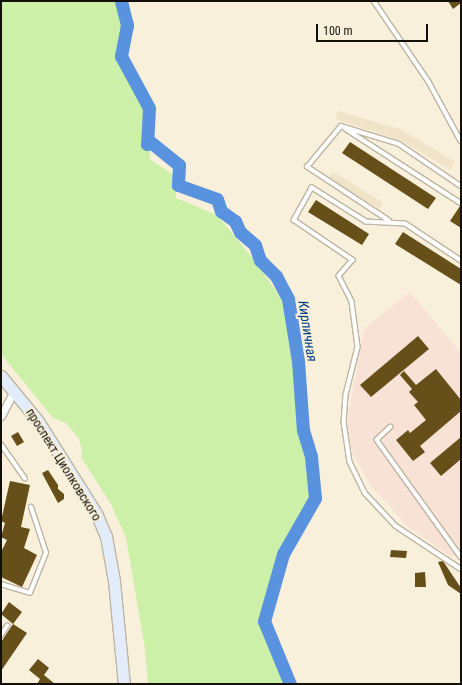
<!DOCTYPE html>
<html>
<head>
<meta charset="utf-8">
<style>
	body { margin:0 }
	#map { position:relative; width:462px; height:685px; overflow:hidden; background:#f9f0db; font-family:"Roboto Condensed",sans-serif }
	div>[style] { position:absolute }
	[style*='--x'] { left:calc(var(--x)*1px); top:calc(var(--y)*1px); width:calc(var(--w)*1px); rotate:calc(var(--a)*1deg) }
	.built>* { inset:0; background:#f0e3c8 }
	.education>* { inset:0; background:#f8e1d5 }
	.green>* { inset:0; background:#ccf0a8 }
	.river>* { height:13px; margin:-6.5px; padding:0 6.5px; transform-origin:6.5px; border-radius:6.5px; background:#5993df }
	.building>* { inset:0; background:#664f18 }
	.roads { filter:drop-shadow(1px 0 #beb5a2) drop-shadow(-1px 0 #beb5a2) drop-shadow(0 1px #beb5a2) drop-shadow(0 -1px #beb5a2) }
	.service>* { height:3.5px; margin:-1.75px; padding:0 1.75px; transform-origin:1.75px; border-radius:1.75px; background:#fff }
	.minor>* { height:7px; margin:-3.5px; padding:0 3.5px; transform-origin:3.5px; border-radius:3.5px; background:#fff }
	.secondary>* { height:11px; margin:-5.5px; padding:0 5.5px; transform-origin:5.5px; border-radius:5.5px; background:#e2ecfa }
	span { translate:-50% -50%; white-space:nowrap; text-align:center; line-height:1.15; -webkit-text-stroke:4px #f9f0db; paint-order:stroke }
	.street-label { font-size:13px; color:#131009 }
	.water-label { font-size:14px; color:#034084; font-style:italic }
	.frame { position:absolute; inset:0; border:2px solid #131009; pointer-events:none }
	.scale { position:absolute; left:316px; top:24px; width:112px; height:18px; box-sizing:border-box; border:2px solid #131009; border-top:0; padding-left:5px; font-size:12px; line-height:14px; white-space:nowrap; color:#131009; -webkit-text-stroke:3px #f9f0db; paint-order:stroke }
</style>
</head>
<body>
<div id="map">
	<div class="built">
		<div style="clip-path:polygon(338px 111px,402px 130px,455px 162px,450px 170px,400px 140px,335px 119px)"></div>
		<div style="clip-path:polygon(333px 172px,382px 202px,380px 209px,328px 179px)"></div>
	</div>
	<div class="education">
		<div style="clip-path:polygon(410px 292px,461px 353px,461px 556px,450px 556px,408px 527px,369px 483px,352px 453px,347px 421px,364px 329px)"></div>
	</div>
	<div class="green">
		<div style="clip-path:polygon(1px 1px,130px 1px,125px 15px,127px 41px,119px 63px,145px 110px,150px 159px,175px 176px,176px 198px,217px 215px,259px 266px,282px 300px,291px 336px,309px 494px,302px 528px,278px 563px,262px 629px,288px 684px,148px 684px,145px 649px,126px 538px,111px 504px,81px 457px,82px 450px,79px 439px,66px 423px,53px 418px,1px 354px)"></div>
	</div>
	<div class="river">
		<div style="--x:121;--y:1;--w:25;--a:76"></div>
		<div style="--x:127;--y:25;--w:32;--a:101"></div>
		<div style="--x:121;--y:56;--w:59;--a:61.7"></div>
		<div style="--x:149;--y:108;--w:36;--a:93"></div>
		<div style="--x:147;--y:144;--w:4;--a:-76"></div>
		<div style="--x:148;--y:140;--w:40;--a:39"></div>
		<div style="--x:179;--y:165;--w:20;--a:93"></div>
		<div style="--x:178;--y:185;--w:41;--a:19.7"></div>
		<div style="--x:217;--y:199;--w:13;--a:72"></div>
		<div style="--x:221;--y:211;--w:17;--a:36"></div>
		<div style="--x:235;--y:221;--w:12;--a:66"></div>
		<div style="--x:240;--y:232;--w:20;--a:41"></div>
		<div style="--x:255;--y:245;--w:16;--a:72"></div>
		<div style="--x:260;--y:260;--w:23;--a:45"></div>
		<div style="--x:276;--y:276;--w:26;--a:62"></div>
		<div style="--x:288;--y:299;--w:63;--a:80.8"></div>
		<div style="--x:298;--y:361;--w:69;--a:85.9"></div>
		<div style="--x:303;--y:430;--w:28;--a:73"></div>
		<div style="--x:311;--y:457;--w:41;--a:84.4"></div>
		<div style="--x:315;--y:498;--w:64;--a:119.7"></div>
		<div style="--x:283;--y:554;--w:70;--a:105.8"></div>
		<div style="--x:264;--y:621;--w:68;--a:67.6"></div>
	</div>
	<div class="building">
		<div style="clip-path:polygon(448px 1px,461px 1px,461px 3px,453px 9px)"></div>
		<div style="clip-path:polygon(350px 142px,436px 198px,428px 209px,342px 153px)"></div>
		<div style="clip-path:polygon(316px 200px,369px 234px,362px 245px,308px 212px)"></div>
		<div style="clip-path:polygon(460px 206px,461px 206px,461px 228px,450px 221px)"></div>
		<div style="clip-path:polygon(403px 232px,461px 269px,461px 285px,395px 244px)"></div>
		<div style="clip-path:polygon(418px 336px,429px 349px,371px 397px,360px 385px)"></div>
		<div style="clip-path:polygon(436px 369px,461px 400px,461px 411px,420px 446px,425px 452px,413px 461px,396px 440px,408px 430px,410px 433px,426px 420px,414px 405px,418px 402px,409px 392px,412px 389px,400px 375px,404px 371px,416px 385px)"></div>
		<div style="clip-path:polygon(18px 432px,24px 442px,17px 446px,11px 436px)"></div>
		<div style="clip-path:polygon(461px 437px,461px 459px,441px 476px,430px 463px)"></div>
		<div style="clip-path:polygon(48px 470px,58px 485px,58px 489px,64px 494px,64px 499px,58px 503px,42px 473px)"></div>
		<div style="clip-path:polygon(10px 481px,30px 485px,21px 527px,30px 529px,24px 548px,37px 555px,22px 587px,1px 577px,1px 552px,7px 540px,1px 537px,5px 523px,1px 521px)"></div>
		<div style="clip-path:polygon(391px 550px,407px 551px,406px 558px,390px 557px)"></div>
		<div style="clip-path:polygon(443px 561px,461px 588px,461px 594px,448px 585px,438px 562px)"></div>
		<div style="clip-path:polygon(425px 572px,426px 587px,415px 587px,415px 573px)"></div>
		<div style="clip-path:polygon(9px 602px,22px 612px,13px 624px,27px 633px,1px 671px,1px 642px,13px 624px,1px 614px)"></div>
		<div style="clip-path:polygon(38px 659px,49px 668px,44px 675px,55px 684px,37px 684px,40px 679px,29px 670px)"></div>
	</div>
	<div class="roads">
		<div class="service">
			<div style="--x:374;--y:1;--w:98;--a:55.8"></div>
			<div style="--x:429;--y:82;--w:67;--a:61.5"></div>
			<div style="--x:346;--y:129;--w:137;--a:32.8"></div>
			<div style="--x:389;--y:221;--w:98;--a:-146.6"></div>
			<div style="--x:307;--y:167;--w:53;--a:-50.3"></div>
			<div style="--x:341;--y:126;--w:61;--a:17.2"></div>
			<div style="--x:399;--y:144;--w:75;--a:34.1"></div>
			<div style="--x:461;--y:261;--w:67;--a:-146.5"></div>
			<div style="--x:405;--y:224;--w:39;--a:-177"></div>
			<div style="--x:366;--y:222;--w:64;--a:-147.8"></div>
			<div style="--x:312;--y:188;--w:37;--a:119"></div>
			<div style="--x:294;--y:220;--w:71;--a:34.1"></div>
			<div style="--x:353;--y:260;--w:21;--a:131"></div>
			<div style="--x:339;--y:276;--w:29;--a:63"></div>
			<div style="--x:352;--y:302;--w:45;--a:82.4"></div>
			<div style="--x:358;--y:347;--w:49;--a:104"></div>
			<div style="--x:346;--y:395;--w:27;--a:94"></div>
			<div style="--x:344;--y:422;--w:40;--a:81.5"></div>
			<div style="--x:350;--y:462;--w:34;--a:64"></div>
			<div style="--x:365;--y:493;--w:45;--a:46.8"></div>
			<div style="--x:396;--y:526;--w:78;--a:33.5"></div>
			<div style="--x:391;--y:427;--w:19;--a:137"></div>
			<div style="--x:377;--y:440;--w:144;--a:54.3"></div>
			<div style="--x:1;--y:444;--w:42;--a:54.8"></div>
			<div style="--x:1;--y:584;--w:30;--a:17"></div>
			<div style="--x:30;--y:593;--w:43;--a:-68.2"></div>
			<div style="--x:46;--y:553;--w:48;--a:-108.1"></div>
			<div style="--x:1;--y:635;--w:11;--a:-56"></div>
		</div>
		<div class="minor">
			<div style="--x:1;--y:416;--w:28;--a:-63"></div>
		</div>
		<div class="secondary">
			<div style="--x:1;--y:376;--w:58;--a:50.6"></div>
			<div style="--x:38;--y:421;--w:109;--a:57.8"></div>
			<div style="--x:96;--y:513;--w:25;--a:67"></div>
			<div style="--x:106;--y:536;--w:46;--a:79.9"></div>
			<div style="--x:114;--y:581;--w:103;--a:84.5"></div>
		</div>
	</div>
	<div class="street-label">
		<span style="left:63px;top:465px;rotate:58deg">проспект Циолковского</span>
	</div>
	<div class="water-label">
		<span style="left:308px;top:331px;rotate:81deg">Кирпичная</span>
	</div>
	<div class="frame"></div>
	<div class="scale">100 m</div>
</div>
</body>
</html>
